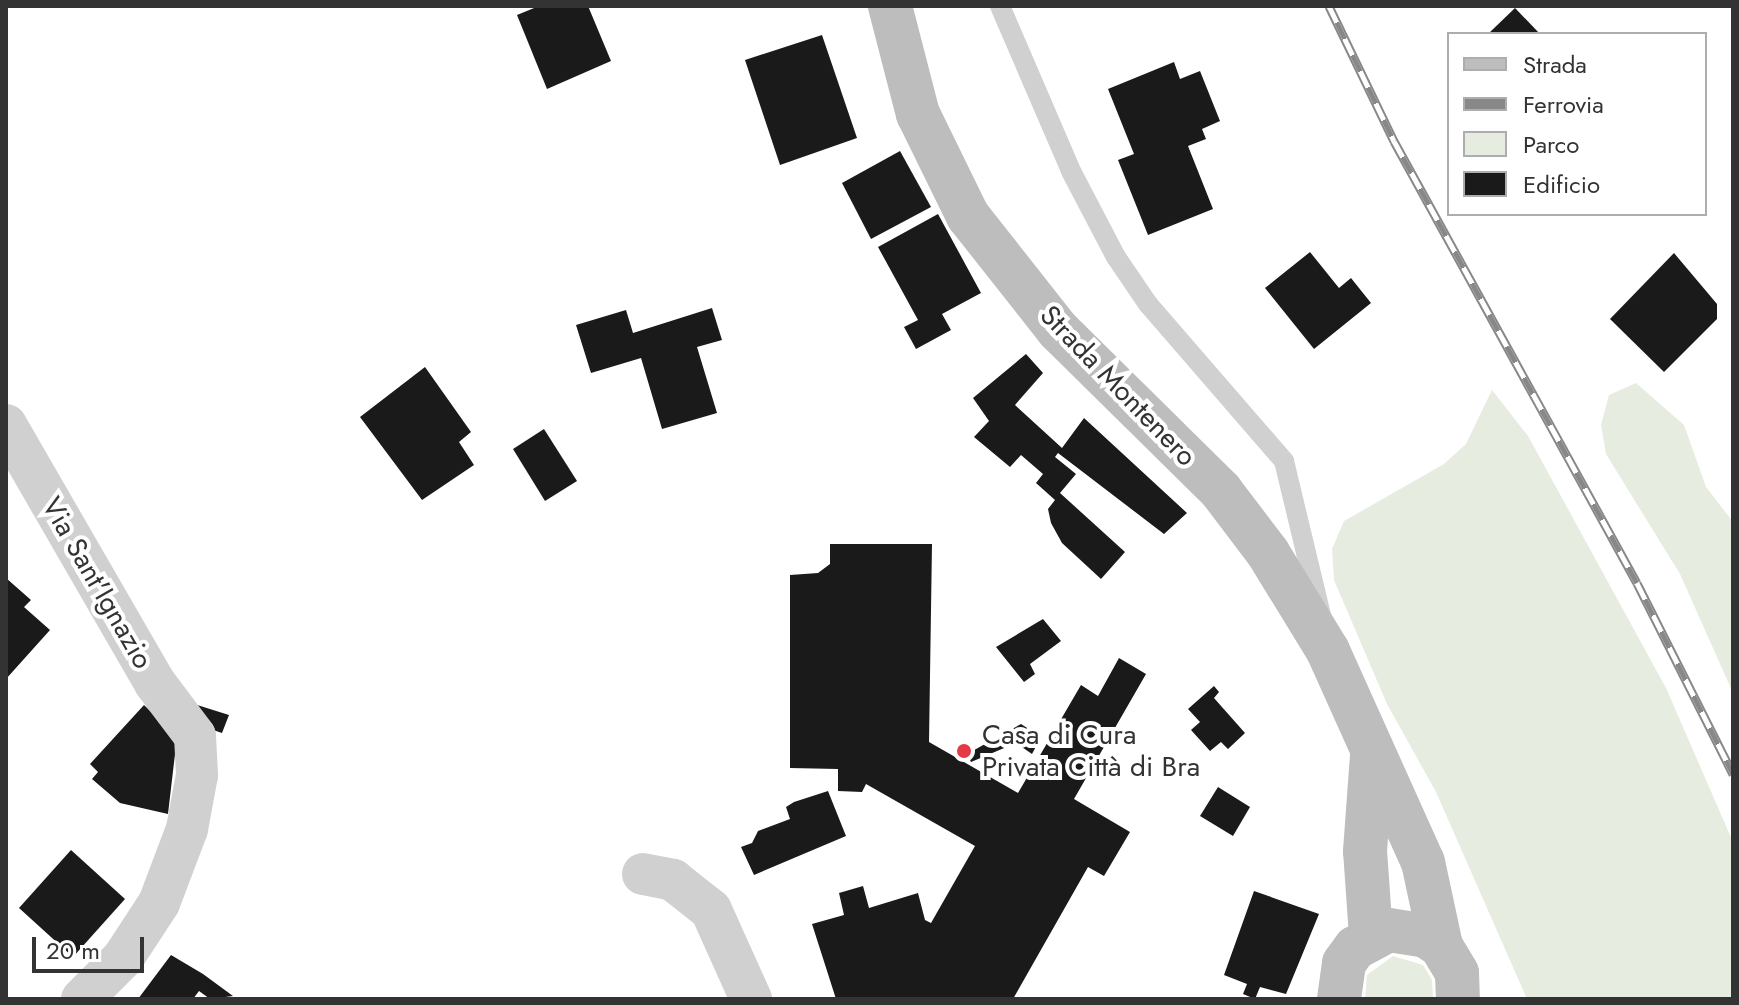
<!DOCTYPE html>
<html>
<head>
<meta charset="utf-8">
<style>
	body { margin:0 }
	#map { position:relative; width:1739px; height:1005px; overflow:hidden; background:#fff; font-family:Jost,sans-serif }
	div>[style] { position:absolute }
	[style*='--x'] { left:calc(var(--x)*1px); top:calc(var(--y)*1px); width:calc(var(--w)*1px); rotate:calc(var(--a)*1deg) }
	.green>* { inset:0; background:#e6ecdf }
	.building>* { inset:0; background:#1a1a1a }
	.lane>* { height:20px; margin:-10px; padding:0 10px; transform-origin:10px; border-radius:10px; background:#d0d0d0 }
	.street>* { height:42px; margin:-21px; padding:0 21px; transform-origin:21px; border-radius:21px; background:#d0d0d0 }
	.secondary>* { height:44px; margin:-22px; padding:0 22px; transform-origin:22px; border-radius:22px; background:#bdbdbd }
	.rail>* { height:9px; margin-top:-4.5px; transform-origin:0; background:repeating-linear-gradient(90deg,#fff 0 18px,#888 0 36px); box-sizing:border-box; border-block:2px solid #888 }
	.dots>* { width:22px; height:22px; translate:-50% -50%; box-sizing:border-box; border:4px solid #fff; border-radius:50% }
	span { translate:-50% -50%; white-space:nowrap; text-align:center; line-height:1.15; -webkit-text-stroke:8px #fff; paint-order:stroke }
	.street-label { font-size:28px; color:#333 }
	.poi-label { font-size:28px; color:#333 }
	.left { translate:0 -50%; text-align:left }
	.frame { position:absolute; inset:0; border:8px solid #333; pointer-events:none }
	.legend { position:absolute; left:1447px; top:32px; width:260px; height:184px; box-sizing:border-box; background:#fff; border:2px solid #adadad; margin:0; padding:10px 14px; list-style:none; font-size:24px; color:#333 }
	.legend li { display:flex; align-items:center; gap:16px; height:40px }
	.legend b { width:40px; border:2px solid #adadad }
	.scale { position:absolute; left:32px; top:937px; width:112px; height:36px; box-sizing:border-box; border:4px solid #333; border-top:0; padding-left:10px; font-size:24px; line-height:28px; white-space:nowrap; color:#333; -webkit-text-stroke:6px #fff; paint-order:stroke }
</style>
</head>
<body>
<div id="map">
	<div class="green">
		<div style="clip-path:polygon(1636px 383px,1684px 425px,1706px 487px,1733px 522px,1733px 693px,1680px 574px,1606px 454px,1601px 425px,1609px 395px)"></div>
		<div style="clip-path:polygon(1492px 390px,1528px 436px,1666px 688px,1733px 842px,1733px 999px,1527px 999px,1436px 792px,1387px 704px,1334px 580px,1332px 549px,1344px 521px,1444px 464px,1466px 444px)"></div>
		<div style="clip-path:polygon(1393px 956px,1423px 965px,1432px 980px,1433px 999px,1365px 999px,1367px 975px)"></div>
	</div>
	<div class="building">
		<div style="clip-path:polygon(539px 6px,588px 6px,611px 61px,547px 89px,517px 15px)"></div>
		<div style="clip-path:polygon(1515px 8px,1540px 34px,1488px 34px)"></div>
		<div style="clip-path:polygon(822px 35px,857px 138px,780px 165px,745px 60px)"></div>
		<div style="clip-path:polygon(1174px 62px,1180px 79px,1200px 71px,1220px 121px,1202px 129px,1206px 139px,1188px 146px,1213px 209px,1148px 235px,1118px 160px,1134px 154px,1108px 89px)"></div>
		<div style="clip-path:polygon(900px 151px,931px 207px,871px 239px,842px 183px)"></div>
		<div style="clip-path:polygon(938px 214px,981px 293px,942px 314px,951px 330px,916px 349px,904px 327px,918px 320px,878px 247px)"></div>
		<div style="clip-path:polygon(1310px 252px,1339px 288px,1351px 278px,1371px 303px,1314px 349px,1265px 288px)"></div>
		<div style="clip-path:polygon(1674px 253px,1717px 304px,1717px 319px,1664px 372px,1610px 319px)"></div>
		<div style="clip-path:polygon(712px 308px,722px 340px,697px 347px,717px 413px,662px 429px,641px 358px,591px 373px,576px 325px,626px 310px,633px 333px)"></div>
		<div style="clip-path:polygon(1026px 354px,1043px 373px,1015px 405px,1062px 448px,1084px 418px,1187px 513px,1164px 534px,1058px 453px,1055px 457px,1076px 474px,1060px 493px,1125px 552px,1101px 579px,1062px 543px,1051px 523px,1048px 509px,1055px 500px,1036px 483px,1043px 474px,1021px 455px,1010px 467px,974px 437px,989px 421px,973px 398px)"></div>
		<div style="clip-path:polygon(425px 367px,471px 432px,459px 442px,474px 465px,422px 500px,360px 417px)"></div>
		<div style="clip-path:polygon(544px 429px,577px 481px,545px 501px,513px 449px)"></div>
		<div style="clip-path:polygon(830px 544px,932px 544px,929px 742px,1018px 793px,1081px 685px,1098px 696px,1119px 658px,1146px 674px,1074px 799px,1130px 832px,1104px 876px,1088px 867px,1013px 999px,836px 999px,812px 924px,844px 915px,839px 893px,863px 886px,869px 908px,918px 893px,925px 920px,931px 923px,975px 846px,866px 784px,862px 792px,838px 791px,838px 769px,790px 768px,790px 575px,818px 573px,830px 564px)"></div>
		<div style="clip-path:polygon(6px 578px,31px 600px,24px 607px,50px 630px,6px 679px)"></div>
		<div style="clip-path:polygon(1043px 619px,1061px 641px,1030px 664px,1035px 674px,1024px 682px,996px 647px)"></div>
		<div style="clip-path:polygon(1214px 686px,1219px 692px,1214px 698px,1245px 733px,1228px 749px,1221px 742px,1210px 751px,1191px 730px,1200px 722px,1188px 709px)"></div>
		<div style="clip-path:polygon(194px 704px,229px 715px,222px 733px,201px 726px)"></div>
		<div style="clip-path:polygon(144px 705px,177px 737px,168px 814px,120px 803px,92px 779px,98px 772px,90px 764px)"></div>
		<div style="clip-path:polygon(1021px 724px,1041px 737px,1032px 754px,1016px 743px,971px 762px,967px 754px)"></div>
		<div style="clip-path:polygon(1218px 787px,1250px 807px,1233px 836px,1200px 816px)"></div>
		<div style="clip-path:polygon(828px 791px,846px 836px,754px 875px,741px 847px,752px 843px,758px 831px,790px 819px,786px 807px,794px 802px)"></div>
		<div style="clip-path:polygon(71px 850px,125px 899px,73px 957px,19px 908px)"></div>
		<div style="clip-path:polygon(1254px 891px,1319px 914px,1286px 994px,1260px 987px,1255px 999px,1243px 994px,1247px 984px,1224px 975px)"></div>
		<div style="clip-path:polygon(171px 955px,203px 974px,233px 996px,210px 999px,199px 991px,193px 999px,138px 999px)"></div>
	</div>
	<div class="lane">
		<div style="--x:1000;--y:6;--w:182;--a:66.7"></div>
		<div style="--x:1072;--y:173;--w:95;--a:62.4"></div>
		<div style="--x:1116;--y:257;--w:57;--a:55.8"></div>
		<div style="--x:1148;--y:304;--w:208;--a:49.1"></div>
		<div style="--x:1284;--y:461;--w:158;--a:76.5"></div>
	</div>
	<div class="street">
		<div style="--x:6;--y:425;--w:298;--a:60"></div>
		<div style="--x:155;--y:683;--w:66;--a:53"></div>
		<div style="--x:195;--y:736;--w:39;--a:87"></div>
		<div style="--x:197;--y:775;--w:55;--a:100.5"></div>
		<div style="--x:187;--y:829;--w:79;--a:110.7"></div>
		<div style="--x:159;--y:903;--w:66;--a:123.2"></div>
		<div style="--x:123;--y:958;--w:58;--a:135"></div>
		<div style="--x:643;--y:874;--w:31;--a:11"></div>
		<div style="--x:673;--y:880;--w:48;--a:38.3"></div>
		<div style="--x:711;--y:910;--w:98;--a:65.8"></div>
	</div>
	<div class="secondary">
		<div style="--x:890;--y:6;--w:112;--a:75.5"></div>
		<div style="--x:918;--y:114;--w:114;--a:63.9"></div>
		<div style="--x:968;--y:216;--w:145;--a:51.7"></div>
		<div style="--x:1058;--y:330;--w:229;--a:44.6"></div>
		<div style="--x:1221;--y:491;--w:78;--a:52.8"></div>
		<div style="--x:1268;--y:553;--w:115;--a:58.5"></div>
		<div style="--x:1328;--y:651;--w:231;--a:65.8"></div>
		<div style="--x:1423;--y:862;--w:86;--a:77.9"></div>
		<div style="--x:1371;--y:936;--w:85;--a:-94"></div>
		<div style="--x:1365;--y:851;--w:96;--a:-85.8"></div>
		<div style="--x:1339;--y:999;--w:36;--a:-82"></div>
		<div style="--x:1344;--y:963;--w:19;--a:-54"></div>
		<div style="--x:1355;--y:948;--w:38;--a:-28"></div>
		<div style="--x:1389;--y:930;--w:37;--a:9"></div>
		<div style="--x:1426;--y:936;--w:18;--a:34"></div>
		<div style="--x:1441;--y:946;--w:31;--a:59"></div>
		<div style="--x:1457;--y:973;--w:26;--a:88"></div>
	</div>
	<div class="rail">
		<div style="--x:1329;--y:6;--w:150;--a:64.3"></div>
		<div style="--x:1394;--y:141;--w:504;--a:61.2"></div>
		<div style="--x:1637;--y:583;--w:214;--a:63.3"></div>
	</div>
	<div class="dots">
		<div style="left:964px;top:751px;background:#e63946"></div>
	</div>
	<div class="street-label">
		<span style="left:1118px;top:386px;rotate:46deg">Strada Montenero</span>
		<span style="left:97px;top:583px;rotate:60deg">Via Sant'Ignazio</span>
	</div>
	<div class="poi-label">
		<span class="left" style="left:982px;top:751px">Casa di Cura<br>Privata Città di Bra</span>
	</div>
	<div class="frame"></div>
	<ul class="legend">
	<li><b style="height:10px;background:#bdbdbd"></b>Strada</li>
	<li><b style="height:10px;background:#888"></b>Ferrovia</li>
	<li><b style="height:22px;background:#e6ecdf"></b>Parco</li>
	<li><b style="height:22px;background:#1a1a1a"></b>Edificio</li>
	</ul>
	<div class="scale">20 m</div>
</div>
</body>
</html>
